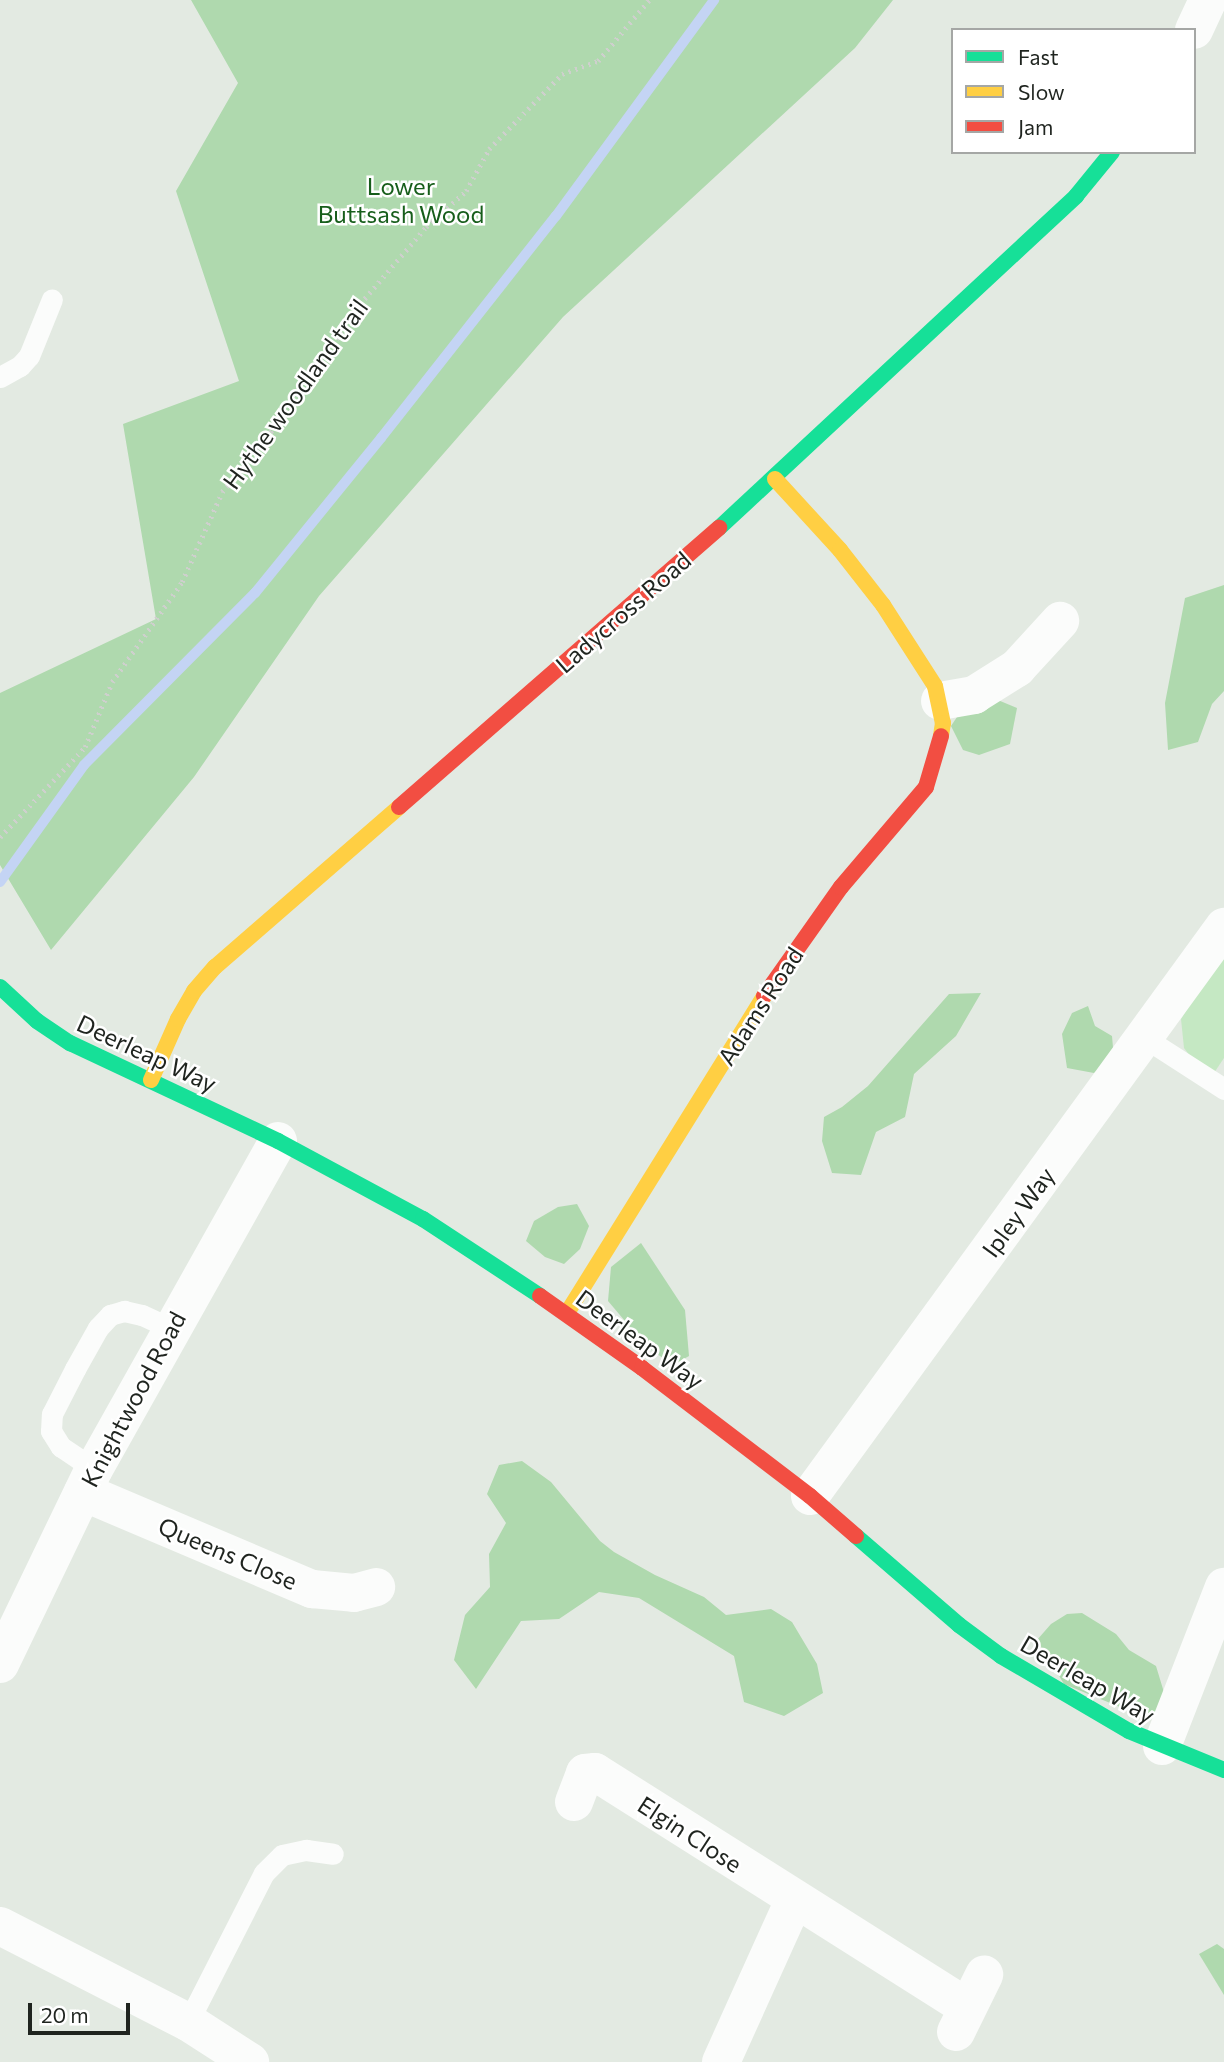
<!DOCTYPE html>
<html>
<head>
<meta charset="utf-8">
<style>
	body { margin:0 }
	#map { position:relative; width:1224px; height:2062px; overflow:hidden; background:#e3eae2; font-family:Commissioner,sans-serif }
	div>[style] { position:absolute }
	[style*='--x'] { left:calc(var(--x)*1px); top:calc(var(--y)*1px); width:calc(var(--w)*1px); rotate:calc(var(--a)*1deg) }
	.green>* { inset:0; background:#c5e8c3 }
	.forest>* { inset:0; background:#afd9ae }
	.stream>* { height:10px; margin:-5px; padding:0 5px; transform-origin:5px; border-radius:5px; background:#c4d4f4 }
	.path>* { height:4.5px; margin-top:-2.25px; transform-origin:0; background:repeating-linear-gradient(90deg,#ced0cd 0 2px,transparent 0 7px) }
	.lane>* { height:21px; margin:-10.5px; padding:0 10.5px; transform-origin:10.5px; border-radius:10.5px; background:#fbfcfb }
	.street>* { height:38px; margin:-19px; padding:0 19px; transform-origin:19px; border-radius:19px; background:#fbfcfb }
	.fast>* { height:16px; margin:-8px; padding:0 8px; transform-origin:8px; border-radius:8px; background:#16e098 }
	.slow>* { height:16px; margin:-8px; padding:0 8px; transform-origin:8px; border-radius:8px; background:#ffcf43 }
	.jam>* { height:16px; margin:-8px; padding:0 8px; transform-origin:8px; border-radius:8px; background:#f24e42 }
	span { translate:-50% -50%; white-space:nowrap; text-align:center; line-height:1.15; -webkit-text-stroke:5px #fff; paint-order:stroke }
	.park-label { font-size:24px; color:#175e1b }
	.street-label { font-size:24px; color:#1f241f }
	.legend { position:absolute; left:951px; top:28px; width:245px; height:126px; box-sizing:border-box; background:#fff; border:2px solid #a5a7a5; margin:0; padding:9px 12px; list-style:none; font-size:21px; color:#1f241f }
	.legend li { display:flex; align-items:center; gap:14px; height:35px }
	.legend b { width:35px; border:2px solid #a5a7a5 }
	.scale { position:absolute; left:28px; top:2003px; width:102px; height:32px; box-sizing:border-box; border:4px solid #1f241f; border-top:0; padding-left:9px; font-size:21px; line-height:24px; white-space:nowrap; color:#1f241f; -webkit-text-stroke:5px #fff; paint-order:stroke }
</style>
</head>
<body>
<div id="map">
	<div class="green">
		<div style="clip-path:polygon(1224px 949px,1224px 1058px,1214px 1073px,1193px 1060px,1184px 1048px,1181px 1019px)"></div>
	</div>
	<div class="forest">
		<div style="clip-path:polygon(191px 0,893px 0,855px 48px,563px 317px,319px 596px,194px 777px,51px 950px,0 865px,0 693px,156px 619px,123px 424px,239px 381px,176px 191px,238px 83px)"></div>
		<div style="clip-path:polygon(1224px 585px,1224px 691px,1212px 704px,1198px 742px,1168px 750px,1165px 703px,1185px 598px)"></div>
		<div style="clip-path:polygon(993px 698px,1017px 708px,1010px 744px,979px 755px,963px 750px,951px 726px,963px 708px)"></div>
		<div style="clip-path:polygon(981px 993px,956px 1036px,914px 1074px,905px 1117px,876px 1132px,861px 1175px,832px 1173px,822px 1141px,824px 1117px,842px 1107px,868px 1086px,949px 994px)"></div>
		<div style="clip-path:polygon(1088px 1006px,1095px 1026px,1112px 1036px,1114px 1059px,1094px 1073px,1067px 1068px,1062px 1034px,1072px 1013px)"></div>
		<div style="clip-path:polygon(577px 1204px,589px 1226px,580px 1249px,564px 1264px,545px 1257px,526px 1241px,534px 1221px,558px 1207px)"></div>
		<div style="clip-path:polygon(641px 1243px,685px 1310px,689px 1356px,673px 1365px,647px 1347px,608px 1301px,611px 1267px)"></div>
		<div style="clip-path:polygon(522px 1461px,551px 1482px,600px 1541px,614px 1552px,655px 1575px,704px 1597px,726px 1615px,771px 1609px,792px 1622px,817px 1664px,823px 1693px,784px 1716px,744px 1702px,734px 1656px,639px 1598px,599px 1592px,559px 1619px,521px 1621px,476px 1689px,454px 1660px,465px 1615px,490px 1587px,489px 1554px,506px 1523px,487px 1494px,499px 1465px)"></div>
		<div style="clip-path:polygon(1082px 1613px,1116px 1634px,1129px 1650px,1156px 1666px,1166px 1699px,1165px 1711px,1149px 1719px,1064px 1684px,1037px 1640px,1051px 1624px,1067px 1614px)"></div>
		<div style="clip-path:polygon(1217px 1944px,1224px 1949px,1224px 1995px,1199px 1954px)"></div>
	</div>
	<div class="stream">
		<div style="--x:0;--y:882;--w:144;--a:-54.3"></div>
		<div style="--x:84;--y:765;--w:243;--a:-45.2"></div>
		<div style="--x:255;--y:593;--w:200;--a:-50.9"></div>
		<div style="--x:381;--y:438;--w:283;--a:-51.8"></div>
		<div style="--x:556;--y:216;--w:268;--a:-53.8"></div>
	</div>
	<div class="path">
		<div style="--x:0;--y:837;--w:124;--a:-46.6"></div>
		<div style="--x:85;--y:747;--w:70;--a:-67.4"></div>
		<div style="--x:112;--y:682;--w:122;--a:-55"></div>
		<div style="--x:182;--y:582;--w:98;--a:-66"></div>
		<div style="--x:222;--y:492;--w:100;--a:-51.1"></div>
		<div style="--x:285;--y:414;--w:133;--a:-55.7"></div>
		<div style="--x:360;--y:304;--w:101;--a:-49.4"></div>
		<div style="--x:426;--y:227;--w:54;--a:-42"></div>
		<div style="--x:466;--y:191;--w:48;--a:-61.3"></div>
		<div style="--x:489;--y:149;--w:105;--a:-45.8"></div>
		<div style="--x:562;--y:74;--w:38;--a:-20"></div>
		<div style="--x:598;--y:61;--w:80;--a:-50.1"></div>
	</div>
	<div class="lane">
		<div style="--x:0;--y:377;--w:23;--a:-29"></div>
		<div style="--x:20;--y:366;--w:13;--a:-48"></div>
		<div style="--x:29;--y:356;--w:61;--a:-68"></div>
		<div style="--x:1145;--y:1038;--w:94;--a:32.8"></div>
		<div style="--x:94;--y:1469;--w:40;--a:-146"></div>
		<div style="--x:61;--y:1447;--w:19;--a:-122"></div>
		<div style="--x:51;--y:1431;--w:17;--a:-87"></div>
		<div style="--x:52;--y:1414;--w:51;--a:-62.9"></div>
		<div style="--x:75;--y:1369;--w:47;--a:-60.7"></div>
		<div style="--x:98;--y:1328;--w:18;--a:-47"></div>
		<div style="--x:110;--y:1315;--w:15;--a:-16"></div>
		<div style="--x:124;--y:1311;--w:18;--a:13"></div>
		<div style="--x:142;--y:1315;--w:31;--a:25"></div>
		<div style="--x:188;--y:2022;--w:167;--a:-63"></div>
		<div style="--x:264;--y:1873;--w:25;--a:-45"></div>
		<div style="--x:282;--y:1855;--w:25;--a:-12"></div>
		<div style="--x:306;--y:1850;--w:27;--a:8"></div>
	</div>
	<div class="street">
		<div style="--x:1194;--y:30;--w:33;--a:-65"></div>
		<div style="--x:940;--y:701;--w:35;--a:-10"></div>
		<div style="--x:974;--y:695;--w:51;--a:-32.1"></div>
		<div style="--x:1017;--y:668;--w:64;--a:-47.5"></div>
		<div style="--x:83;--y:1492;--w:249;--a:23"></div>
		<div style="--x:312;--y:1589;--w:42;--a:5.4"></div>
		<div style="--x:354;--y:1593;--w:23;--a:-15"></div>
		<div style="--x:810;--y:1496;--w:704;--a:-53.96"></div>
		<div style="--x:0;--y:1664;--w:216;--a:-64.3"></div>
		<div style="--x:94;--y:1469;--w:376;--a:-60.7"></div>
		<div style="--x:1162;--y:1746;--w:171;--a:-68.7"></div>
		<div style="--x:574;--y:1802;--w:31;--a:-69"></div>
		<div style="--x:585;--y:1773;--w:10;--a:-6"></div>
		<div style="--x:595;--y:1772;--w:440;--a:32.3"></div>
		<div style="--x:0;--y:1926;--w:211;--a:27.1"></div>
		<div style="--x:188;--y:2022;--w:74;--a:32.8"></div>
		<div style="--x:956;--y:2032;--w:64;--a:-63.8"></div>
		<div style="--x:721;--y:2062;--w:178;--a:-65.7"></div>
	</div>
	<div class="fast">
		<div style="--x:719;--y:528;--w:488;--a:-42.9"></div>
		<div style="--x:1076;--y:196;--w:57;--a:-50.7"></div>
		<div style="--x:0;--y:987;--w:50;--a:42.6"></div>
		<div style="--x:37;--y:1021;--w:40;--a:34"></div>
		<div style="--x:70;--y:1043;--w:230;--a:25.2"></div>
		<div style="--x:278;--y:1141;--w:165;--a:28.3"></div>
		<div style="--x:423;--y:1219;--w:140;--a:33.3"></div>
		<div style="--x:856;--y:1536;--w:136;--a:40.8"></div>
		<div style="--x:959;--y:1625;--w:52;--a:36.4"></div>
		<div style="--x:1001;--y:1656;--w:148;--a:30.4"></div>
		<div style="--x:1129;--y:1731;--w:103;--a:22.3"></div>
	</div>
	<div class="slow">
		<div style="--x:775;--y:479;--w:96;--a:47.5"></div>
		<div style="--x:840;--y:550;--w:70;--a:52"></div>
		<div style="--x:883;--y:605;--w:96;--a:57.3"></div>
		<div style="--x:935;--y:686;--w:38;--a:78"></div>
		<div style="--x:943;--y:723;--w:13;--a:99"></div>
		<div style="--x:151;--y:1080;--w:67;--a:-66.1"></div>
		<div style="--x:178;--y:1019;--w:32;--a:-60"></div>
		<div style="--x:194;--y:991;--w:32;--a:-49"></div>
		<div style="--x:215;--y:967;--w:244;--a:-41"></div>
		<div style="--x:567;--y:1313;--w:373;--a:-58.1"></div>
	</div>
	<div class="jam">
		<div style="--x:399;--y:807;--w:425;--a:-41.1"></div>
		<div style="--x:764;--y:996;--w:133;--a:-54.8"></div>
		<div style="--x:841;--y:887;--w:131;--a:-49.6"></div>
		<div style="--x:926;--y:787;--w:53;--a:-73.6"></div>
		<div style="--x:540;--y:1296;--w:125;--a:35.2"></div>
		<div style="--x:642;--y:1368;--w:211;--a:37.3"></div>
		<div style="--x:810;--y:1496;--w:61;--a:41"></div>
	</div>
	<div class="park-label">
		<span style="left:401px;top:200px">Lower<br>Buttsash Wood</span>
	</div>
	<div class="street-label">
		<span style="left:295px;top:394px;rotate:-54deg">Hythe woodland trail</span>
		<span style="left:623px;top:612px;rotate:-41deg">Ladycross Road</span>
		<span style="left:760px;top:1006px;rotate:-57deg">Adams Road</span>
		<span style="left:147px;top:1053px;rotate:25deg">Deerleap Way</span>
		<span style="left:1018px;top:1212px;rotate:-54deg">Ipley Way</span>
		<span style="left:640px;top:1339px;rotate:36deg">Deerleap Way</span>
		<span style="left:133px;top:1399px;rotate:-62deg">Knightwood Road</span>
		<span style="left:228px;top:1553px;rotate:23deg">Queens Close</span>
		<span style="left:1088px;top:1679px;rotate:30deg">Deerleap Way</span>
		<span style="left:690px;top:1834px;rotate:33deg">Elgin Close</span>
	</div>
	<ul class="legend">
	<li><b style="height:9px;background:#16e098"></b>Fast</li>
	<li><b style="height:9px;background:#ffcf43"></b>Slow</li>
	<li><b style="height:9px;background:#f24e42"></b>Jam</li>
	</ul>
	<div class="scale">20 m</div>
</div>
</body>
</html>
